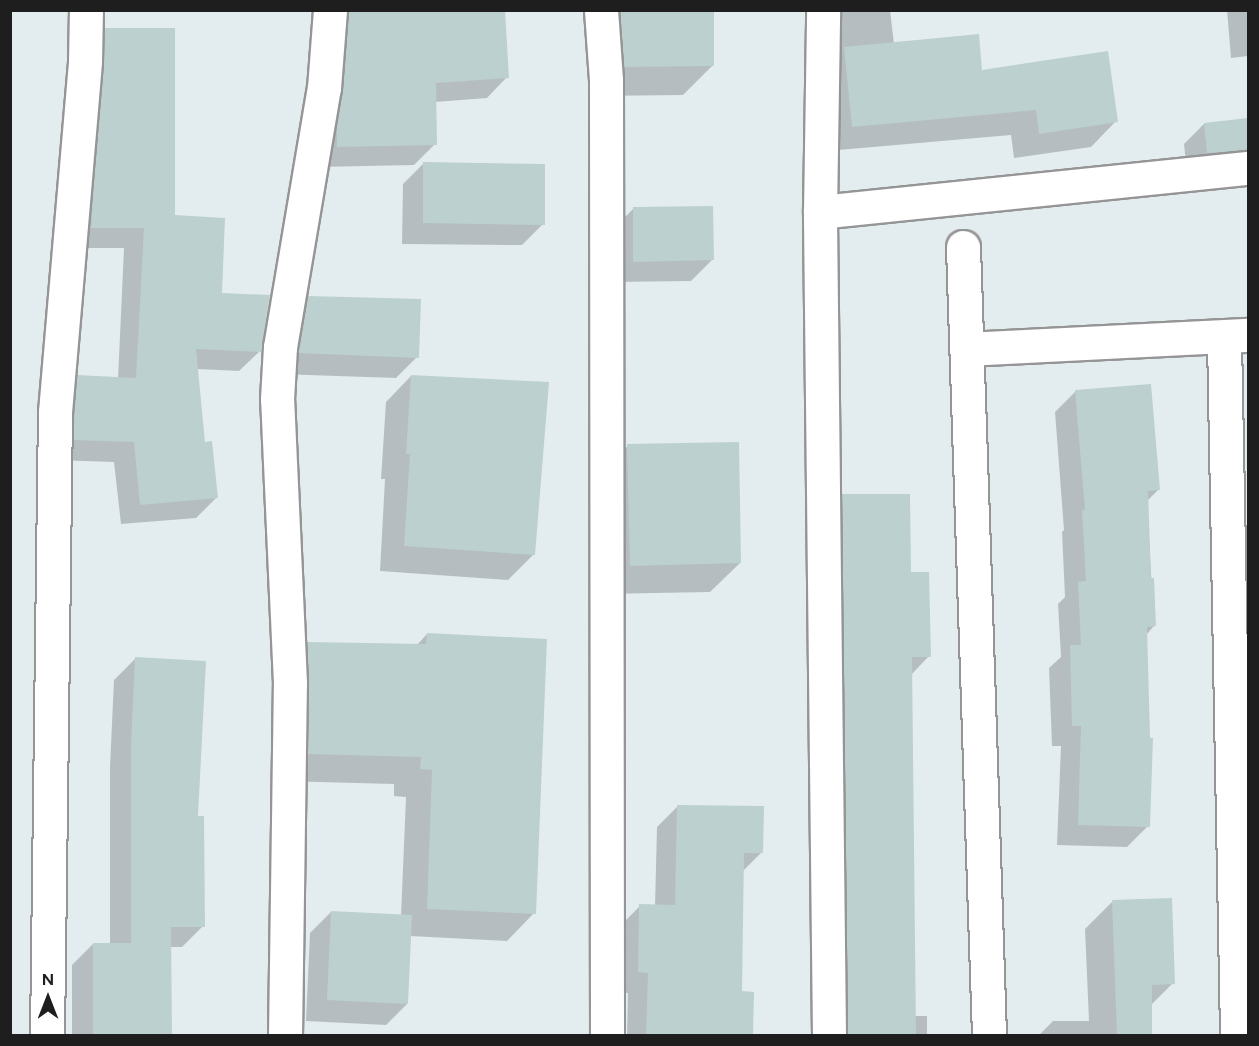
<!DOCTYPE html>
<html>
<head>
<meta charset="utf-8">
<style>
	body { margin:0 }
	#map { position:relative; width:1259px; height:1046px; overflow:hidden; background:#e3edf0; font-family:Figtree,sans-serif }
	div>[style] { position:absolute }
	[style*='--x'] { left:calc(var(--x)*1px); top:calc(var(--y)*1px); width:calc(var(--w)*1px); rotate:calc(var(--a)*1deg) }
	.shadow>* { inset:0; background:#0003 }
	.building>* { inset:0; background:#bcd0cf }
	.roads { filter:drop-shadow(2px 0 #959595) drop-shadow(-2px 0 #959595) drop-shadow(0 2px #959595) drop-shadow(0 -2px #959595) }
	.minor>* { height:33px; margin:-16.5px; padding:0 16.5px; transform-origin:16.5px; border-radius:16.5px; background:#fff }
	.tertiary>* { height:33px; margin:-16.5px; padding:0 16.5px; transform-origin:16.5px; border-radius:16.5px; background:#fff }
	span { translate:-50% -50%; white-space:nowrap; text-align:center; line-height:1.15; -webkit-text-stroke:5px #fff; paint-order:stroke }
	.frame { position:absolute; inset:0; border:12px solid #1e1e1e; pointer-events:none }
	.north { position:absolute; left:18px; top:968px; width:60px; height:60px; -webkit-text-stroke:4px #fff; paint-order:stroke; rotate:0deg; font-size:16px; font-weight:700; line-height:24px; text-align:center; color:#1e1e1e }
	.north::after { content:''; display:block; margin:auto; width:21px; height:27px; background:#1e1e1e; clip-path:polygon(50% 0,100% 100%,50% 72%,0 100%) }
</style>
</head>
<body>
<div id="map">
	<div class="shadow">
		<div style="clip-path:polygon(313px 10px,503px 10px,507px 77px,487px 98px,435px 102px,435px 144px,414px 165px,317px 167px,326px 22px)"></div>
		<div style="clip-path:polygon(586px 10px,712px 10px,713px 65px,683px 95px,595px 96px)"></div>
		<div style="clip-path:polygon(814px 10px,890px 10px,894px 44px,981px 71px,1116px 121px,1091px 147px,1014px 158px,1011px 135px,827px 151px)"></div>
		<div style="clip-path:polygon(1227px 10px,1248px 10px,1248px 56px,1231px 58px)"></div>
		<div style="clip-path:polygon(105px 29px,174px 217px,220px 295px,260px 351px,239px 371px,197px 369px,203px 443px,216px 498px,196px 518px,121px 524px,114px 462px,54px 460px,57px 397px,78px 377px,118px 379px,124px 248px,72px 248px,85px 49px)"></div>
		<div style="clip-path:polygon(1248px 120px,1248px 172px,1187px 173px,1184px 144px,1204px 124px)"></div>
		<div style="clip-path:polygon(424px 163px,543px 224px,522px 245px,402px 244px,403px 184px)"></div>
		<div style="clip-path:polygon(633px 209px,712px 260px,691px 281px,613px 282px,612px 230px)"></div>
		<div style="clip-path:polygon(308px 297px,417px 357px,396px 378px,278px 374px,287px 318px)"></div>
		<div style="clip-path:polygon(411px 376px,534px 554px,508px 580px,380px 571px,385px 479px,381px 479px,386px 402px)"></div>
		<div style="clip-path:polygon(1076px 391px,1158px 490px,1147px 501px,1154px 626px,1146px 635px,1148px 826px,1127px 847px,1057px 845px,1061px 746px,1052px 746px,1049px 668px,1061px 657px,1058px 604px,1065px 597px,1062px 532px,1064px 530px,1055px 412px)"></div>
		<div style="clip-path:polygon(628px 446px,740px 563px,710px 592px,601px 594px,598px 475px)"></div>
		<div style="clip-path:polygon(842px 496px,910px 574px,929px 656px,911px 675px,915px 1016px,927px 1016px,927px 1036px,822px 1036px,817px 522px)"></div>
		<div style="clip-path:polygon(1248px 577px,1248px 730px,1221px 732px,1218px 606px)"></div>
		<div style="clip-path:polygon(427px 634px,534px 913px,507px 941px,410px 936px,407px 1004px,386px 1025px,306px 1021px,310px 933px,331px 912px,401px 916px,406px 797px,394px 796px,394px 784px,281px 781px,280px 670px,307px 643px,416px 646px)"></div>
		<div style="clip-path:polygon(135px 659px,196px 817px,203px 926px,182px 947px,170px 947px,170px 1036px,72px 1036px,72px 965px,93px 944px,110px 944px,110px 767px,114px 680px)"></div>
		<div style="clip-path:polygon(678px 806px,761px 853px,742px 872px,740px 993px,752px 993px,751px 1036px,627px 1036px,628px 993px,618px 993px,619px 927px,640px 906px,655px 906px,657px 827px)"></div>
		<div style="clip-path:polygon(1112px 902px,1173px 983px,1150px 1006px,1151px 1036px,1038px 1036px,1053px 1021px,1089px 1021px,1085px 929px)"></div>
	</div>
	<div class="building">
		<div style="clip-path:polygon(349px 10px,505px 10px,509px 78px,436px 83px,437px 145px,337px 147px,337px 126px,343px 90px)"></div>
		<div style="clip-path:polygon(620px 10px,714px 10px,714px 66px,624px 67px)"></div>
		<div style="clip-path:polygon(104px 28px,175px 28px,175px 215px,225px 218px,222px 293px,270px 295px,261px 352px,196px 349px,205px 442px,212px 441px,218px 498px,140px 505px,134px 442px,73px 440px,77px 375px,136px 378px,144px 228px,91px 228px)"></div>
		<div style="clip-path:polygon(979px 34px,982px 70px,1108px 51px,1118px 122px,1039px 134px,1036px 110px,852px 127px,844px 47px)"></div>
		<div style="clip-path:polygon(1248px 118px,1248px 150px,1207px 153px,1204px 123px)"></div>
		<div style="clip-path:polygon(423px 162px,545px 164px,545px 225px,423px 223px)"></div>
		<div style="clip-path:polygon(713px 206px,714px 260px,633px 262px,633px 207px)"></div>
		<div style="clip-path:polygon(308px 296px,421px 299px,419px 358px,298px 353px)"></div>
		<div style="clip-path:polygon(411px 375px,549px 382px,535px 555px,404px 546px,410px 454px,406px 454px)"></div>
		<div style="clip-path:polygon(1151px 384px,1160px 490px,1148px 491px,1151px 578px,1154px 578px,1156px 626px,1147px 627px,1150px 738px,1153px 738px,1150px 827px,1078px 825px,1081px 726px,1072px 726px,1070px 645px,1081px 645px,1078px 582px,1086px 581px,1082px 510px,1085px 510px,1075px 390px)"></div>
		<div style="clip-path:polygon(739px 442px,741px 563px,630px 566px,627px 444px)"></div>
		<div style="clip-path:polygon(842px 494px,910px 494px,911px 572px,929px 572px,931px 657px,912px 657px,916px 1035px,848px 1035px)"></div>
		<div style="clip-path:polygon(427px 633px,547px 639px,536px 914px,427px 909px,432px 770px,420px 769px,421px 757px,308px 754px,307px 642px,426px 644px)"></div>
		<div style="clip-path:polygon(135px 657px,206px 661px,198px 816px,204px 816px,205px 927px,171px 927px,172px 1035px,93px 1035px,93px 943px,131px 943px,131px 745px)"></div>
		<div style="clip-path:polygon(677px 805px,764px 806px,763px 853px,744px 853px,742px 991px,754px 992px,753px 1035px,646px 1035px,648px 973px,638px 972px,639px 904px,675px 905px)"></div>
		<div style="clip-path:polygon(1172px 898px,1175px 984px,1152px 985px,1152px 1035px,1117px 1035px,1112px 900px)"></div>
		<div style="clip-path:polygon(331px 911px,412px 915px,408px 1004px,327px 1000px)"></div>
	</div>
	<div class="roads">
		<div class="minor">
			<div style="--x:601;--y:10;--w:70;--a:85.9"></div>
			<div style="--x:606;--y:80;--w:956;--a:89.94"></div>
			<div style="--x:820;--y:212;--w:202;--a:-89.1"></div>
			<div style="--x:963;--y:247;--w:789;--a:88.11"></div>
			<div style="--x:1224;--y:338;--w:698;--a:88.93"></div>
			<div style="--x:967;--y:349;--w:281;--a:-2.9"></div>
			<div style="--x:47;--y:1036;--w:624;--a:-89.27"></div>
			<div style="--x:55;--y:412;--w:352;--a:-85.1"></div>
			<div style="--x:85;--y:61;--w:51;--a:-88.9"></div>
			<div style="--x:285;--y:1036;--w:353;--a:-89.2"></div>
			<div style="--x:290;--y:683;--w:284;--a:-92.6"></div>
			<div style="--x:277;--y:399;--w:52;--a:-86.7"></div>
			<div style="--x:280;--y:347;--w:263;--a:-80.4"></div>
			<div style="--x:324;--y:88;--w:78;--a:-85.6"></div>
		</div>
		<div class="tertiary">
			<div style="--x:829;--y:1036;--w:824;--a:-90.63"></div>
			<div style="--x:820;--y:212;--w:430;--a:-5.9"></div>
		</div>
	</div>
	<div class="frame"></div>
	<div class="north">N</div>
</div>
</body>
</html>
